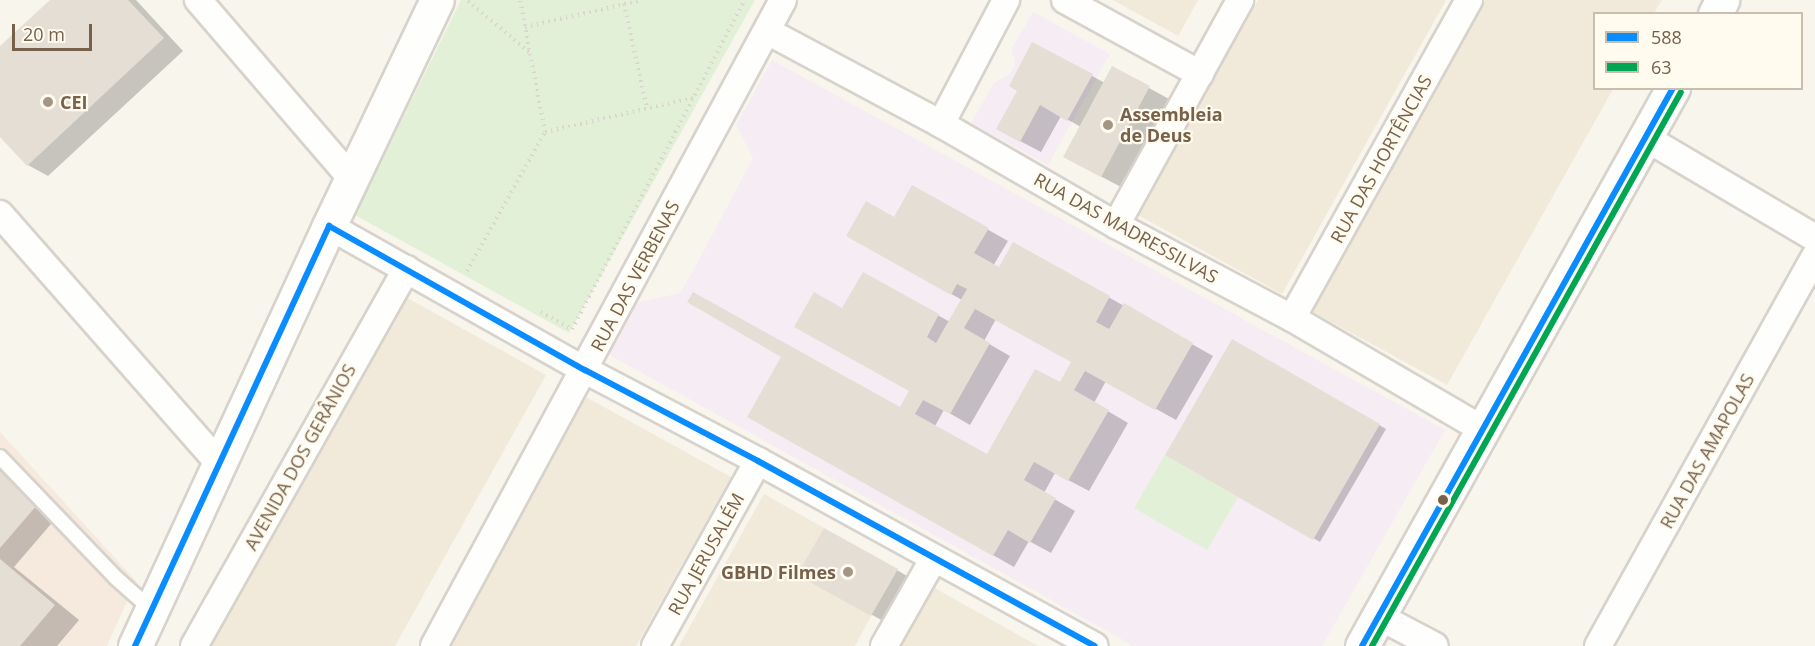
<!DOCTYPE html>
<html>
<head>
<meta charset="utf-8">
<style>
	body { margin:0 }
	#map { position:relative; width:1815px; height:646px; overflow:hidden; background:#f8f5ed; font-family:"Open Sans",sans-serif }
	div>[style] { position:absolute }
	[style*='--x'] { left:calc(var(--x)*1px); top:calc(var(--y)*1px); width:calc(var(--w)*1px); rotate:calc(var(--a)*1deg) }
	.residential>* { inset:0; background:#f1e9da }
	.commercial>* { inset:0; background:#f6e9de }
	.education>* { inset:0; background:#f6ecf4 }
	.green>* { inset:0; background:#e2f0d8 }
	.shadow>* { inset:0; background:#0003 }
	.building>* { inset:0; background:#e4ded4 }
	.path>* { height:4px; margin-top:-2px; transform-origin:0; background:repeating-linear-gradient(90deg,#dad5cf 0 1.5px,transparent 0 6px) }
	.roads { filter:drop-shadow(2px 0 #d7d2cb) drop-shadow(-2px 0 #d7d2cb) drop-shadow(0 2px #d7d2cb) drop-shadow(0 -2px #d7d2cb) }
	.lane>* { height:14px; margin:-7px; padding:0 7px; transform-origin:7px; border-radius:7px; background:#fefefc }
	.street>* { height:26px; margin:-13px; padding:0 13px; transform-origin:13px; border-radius:13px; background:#fefefc }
	.secondary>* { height:33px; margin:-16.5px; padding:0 16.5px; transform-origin:16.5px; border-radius:16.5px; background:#fefefc }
	.bus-1>* { height:6px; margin:-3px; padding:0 3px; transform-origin:3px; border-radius:3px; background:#088cff }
	.bus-2>* { height:6px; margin:-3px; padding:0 3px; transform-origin:3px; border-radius:3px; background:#00a651 }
	.dots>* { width:16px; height:16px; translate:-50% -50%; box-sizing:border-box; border:3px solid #fffbef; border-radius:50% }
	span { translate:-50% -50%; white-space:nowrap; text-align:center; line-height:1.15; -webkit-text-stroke:4.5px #fffbef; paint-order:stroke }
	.poi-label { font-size:18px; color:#78614b; font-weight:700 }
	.left { translate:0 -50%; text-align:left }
	.right { translate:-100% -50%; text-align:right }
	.street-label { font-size:18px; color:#78614b }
	.legend { position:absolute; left:1593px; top:12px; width:210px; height:78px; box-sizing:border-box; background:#fffbef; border:2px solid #c9bdad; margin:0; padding:8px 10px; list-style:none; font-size:18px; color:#78614b }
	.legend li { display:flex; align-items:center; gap:12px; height:30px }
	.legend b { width:30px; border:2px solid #c9bdad }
	.scale { position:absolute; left:12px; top:24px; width:80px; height:27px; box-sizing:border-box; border:3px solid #78614b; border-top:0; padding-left:8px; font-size:18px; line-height:21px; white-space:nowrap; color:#78614b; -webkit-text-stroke:4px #fffbef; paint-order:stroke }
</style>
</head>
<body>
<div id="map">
	<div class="residential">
		<div style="clip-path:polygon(1113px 0,1198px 0,1178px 36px)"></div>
		<div style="clip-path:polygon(1258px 0,1446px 0,1282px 294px,1138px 215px)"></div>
		<div style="clip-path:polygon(1485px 0,1662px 0,1654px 13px,1594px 14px,1594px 88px,1613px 89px,1447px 385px,1311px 311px)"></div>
		<div style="clip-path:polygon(402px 295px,546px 375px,395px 646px,206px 646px)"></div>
		<div style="clip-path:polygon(584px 396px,731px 477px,659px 605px,636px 646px,444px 646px)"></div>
		<div style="clip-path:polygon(764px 494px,824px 528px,798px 575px,871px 616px,855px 646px,679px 646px)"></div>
		<div style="clip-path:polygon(931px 586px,1038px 646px,897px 646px)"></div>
	</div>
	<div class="commercial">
		<div style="clip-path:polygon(0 432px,136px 581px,107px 646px,0 646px)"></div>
	</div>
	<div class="education">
		<div style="clip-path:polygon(1033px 12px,1110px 54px,1048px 165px,971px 123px,994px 83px,1010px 74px,1015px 64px,1012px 48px)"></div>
		<div style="clip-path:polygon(772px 60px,1445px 430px,1322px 646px,1134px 646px,608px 354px,636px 303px,680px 293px,693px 271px,753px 158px,736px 125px)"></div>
	</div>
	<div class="green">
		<div style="clip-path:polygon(461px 0,755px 0,569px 333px,355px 215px)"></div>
		<div style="clip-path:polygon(1165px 455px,1238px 497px,1207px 550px,1134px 508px)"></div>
	</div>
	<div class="shadow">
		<div style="clip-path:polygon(52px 0,136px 0,183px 51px,48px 176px,28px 165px,0 135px,0 48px)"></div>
		<div style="clip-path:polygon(1033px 44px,1105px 83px,1149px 88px,1169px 99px,1121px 187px,1085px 168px,1081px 127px,1061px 116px,1041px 152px,1018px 140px,1019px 90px)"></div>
		<div style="clip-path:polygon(evenodd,913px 187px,1008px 241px,993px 266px,1000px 269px,1014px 244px,1213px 356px,1176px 420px,1106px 381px,1094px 403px,1128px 423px,1089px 491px,1055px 473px,1044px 493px,1075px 511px,1051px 553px,1029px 541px,1014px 567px,749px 417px,900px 409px,911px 391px,843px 310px,864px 274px,950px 322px,962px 300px,848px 236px,895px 219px,913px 187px,996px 319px,1073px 362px,1060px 384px,987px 456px,935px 426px,944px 410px,970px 425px,1010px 356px,984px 341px,996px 319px)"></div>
		<div style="clip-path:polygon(1233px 341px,1386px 429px,1320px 542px,1167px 454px)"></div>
		<div style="clip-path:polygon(0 467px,57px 517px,14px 567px,79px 620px,57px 646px,0 646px)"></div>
		<div style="clip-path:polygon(897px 570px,917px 582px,892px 626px,799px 574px)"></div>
	</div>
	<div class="building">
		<div style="clip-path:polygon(50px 0,128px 0,164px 38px,27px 166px,0 137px,0 46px)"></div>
		<div style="clip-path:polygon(1032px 42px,1093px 74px,1067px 121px,1040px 105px,1020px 142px,996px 129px,1017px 91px,1009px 86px)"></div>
		<div style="clip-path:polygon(1112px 66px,1150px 86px,1101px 177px,1063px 157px)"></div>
		<div style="clip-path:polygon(evenodd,912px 185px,989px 228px,974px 253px,999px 267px,1013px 242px,1110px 296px,1096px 322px,1109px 329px,1124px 303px,1193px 343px,1155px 410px,1085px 371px,1074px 390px,1109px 410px,1068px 481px,1034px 462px,1024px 480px,1056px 498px,1030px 543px,1008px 530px,993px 556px,747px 417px,781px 357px,687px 302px,693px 292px,900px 407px,909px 391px,794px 327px,814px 292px,842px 308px,863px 272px,939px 314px,927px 337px,936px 343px,967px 289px,957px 284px,951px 295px,846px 236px,866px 201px,894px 217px,912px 185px,975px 309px,1071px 362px,1060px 382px,1035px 369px,987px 454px,915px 414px,923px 400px,950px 414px,990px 343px,964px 328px,975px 309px)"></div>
		<div style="clip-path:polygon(1232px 339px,1380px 424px,1313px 540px,1165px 455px)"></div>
		<div style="clip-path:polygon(0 471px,37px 505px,0 548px)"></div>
		<div style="clip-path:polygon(824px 528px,898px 569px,871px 616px,797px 575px)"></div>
		<div style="clip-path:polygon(0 559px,55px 605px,20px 646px,0 646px)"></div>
	</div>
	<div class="path">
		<div style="--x:468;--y:1;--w:81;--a:40"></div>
		<div style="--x:624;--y:4;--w:107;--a:77.5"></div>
		<div style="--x:525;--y:27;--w:120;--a:-13"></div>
		<div style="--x:545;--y:132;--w:152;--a:-12.9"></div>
		<div style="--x:467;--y:271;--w:159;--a:-60.7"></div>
		<div style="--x:545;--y:132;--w:134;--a:-100.7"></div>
		<div style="--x:541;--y:312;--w:35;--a:29"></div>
		<div style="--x:572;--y:329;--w:372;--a:-62.3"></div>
	</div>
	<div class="roads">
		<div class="lane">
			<div style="--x:0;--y:457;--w:168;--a:46.2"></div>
			<div style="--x:116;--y:578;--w:47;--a:41.5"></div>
		</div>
		<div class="street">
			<div style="--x:198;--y:0;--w:236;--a:49.3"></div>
			<div style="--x:1065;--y:0;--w:154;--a:28.7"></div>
			<div style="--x:767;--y:31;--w:197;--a:28.1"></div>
			<div style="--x:941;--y:124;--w:202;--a:30"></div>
			<div style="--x:1116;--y:225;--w:199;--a:27.9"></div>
			<div style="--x:1292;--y:318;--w:220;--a:30.3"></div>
			<div style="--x:941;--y:124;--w:140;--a:-62.3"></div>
			<div style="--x:1646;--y:138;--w:196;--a:30.6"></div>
			<div style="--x:0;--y:214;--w:332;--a:48.7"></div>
			<div style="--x:1116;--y:225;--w:257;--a:-61.1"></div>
			<div style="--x:329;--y:226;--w:294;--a:29.4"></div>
			<div style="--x:585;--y:370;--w:195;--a:27.7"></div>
			<div style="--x:758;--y:461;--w:384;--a:28.8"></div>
			<div style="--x:1292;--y:318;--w:364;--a:-60.9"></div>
			<div style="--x:1378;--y:616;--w:64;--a:27.8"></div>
			<div style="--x:194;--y:646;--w:433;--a:-60.6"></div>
			<div style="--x:434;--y:646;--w:734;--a:-61.62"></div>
			<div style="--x:655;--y:646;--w:212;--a:-60.9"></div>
			<div style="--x:884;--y:646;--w:101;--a:-60.4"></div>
			<div style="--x:1598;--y:646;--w:446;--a:-60.9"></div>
		</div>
		<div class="secondary">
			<div style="--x:1715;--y:14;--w:16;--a:-63"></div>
			<div style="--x:135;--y:646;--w:463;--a:-65.2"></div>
			<div style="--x:329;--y:226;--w:250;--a:-64.5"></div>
			<div style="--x:1362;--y:646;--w:639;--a:-60.87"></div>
		</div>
	</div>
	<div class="bus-1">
		<div style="--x:135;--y:646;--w:463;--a:-65.2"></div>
		<div style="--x:329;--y:226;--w:294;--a:29.4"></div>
		<div style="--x:585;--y:370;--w:195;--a:27.7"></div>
		<div style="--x:758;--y:461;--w:384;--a:28.8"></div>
		<div style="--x:1362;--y:646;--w:639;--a:-60.87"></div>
	</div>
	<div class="bus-2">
		<div style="--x:1372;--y:646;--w:634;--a:-60.85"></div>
	</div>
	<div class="dots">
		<div style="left:48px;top:102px;background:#a59584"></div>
		<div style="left:1108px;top:125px;background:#a59584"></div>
		<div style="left:1443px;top:500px;background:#78614b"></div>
		<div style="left:848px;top:572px;background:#a59584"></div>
	</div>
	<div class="poi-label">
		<span class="left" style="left:60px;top:102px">CEI</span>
		<span class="left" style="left:1120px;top:125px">Assembleia<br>de Deus</span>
		<span class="right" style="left:836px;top:572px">GBHD Filmes</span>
	</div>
	<div class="street-label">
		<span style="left:1381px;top:159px;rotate:-61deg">RUA DAS HORTÊNCIAS</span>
		<span style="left:1126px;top:228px;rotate:29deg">RUA DAS MADRESSILVAS</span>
		<span style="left:635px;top:276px;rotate:-62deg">RUA DAS VERBENAS</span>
		<span style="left:1707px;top:451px;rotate:-61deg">RUA DAS AMAPOLAS</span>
		<span style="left:300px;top:457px;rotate:-61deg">AVENIDA DOS GERÂNIOS</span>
		<span style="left:706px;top:554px;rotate:-61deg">RUA JERUSALÉM</span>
	</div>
	<ul class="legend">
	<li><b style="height:8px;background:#088cff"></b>588</li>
	<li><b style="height:8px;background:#00a651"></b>63</li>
	</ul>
	<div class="scale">20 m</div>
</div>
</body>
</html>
